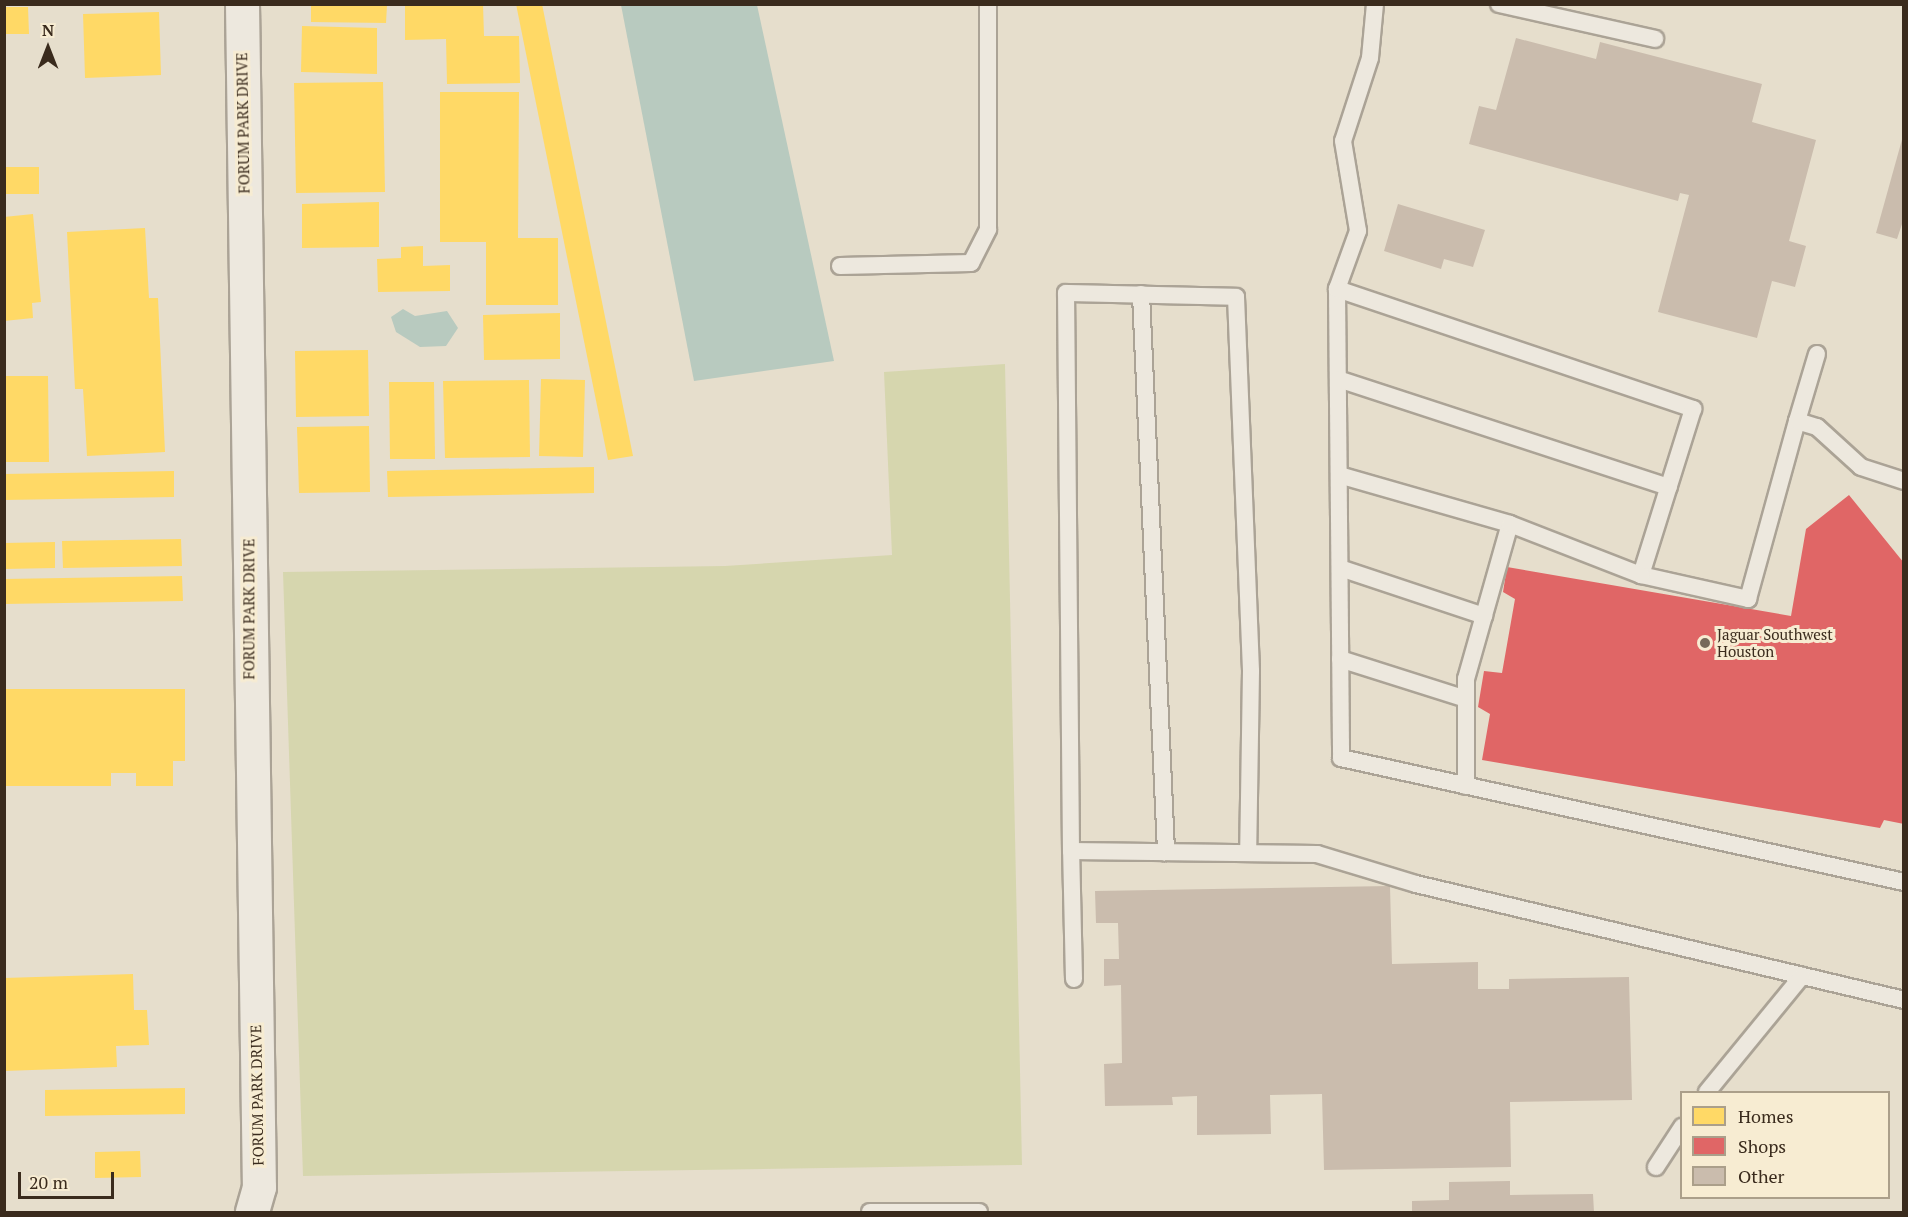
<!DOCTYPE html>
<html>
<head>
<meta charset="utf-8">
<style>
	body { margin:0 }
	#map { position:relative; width:1908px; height:1217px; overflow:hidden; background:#e6decc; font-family:"PT Serif",serif }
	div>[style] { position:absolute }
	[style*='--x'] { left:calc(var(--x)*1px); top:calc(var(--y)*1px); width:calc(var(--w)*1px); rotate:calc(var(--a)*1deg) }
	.green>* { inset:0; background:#d6d6ae }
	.water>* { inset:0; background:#b8cabf }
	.homes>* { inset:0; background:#ffd966 }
	.shops>* { inset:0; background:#e06666 }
	.building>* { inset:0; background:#cabcad }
	.roads { filter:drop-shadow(2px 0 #aba396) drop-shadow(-2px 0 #aba396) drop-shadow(0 2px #aba396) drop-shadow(0 -2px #aba396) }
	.lane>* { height:16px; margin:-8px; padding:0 8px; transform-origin:8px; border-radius:8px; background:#ede8de }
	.street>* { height:33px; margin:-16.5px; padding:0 16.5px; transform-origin:16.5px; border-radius:16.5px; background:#ede8de }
	.dots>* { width:16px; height:16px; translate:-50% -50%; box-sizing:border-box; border:3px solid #f7ecd2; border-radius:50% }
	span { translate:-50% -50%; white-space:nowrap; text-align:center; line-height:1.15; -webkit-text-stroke:6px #f7ecd2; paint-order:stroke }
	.street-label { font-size:15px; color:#3a2b1d }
	.poi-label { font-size:15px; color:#3a2b1d }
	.left { translate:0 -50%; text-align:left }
	.frame { position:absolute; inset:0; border:6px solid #3a2b1d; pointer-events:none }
	.legend { position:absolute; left:1680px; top:1091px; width:210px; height:108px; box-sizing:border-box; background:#f7ecd2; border:2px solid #ab9f8a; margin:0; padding:8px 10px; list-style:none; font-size:18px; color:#3a2b1d }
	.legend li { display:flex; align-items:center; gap:12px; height:30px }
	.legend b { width:30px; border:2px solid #ab9f8a }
	.north { position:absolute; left:18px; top:18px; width:60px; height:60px; -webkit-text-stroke:4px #f7ecd2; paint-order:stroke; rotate:0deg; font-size:16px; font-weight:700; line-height:24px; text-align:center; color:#3a2b1d }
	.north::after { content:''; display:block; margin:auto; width:21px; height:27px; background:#3a2b1d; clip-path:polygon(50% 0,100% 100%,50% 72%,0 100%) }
	.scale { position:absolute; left:18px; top:1172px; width:96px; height:27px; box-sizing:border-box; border:3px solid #3a2b1d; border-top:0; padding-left:8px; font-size:18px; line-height:21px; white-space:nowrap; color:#3a2b1d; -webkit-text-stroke:4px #f7ecd2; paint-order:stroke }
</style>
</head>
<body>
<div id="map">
	<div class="green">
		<div style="clip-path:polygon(1005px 364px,1022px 1165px,303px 1176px,283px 572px,725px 566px,892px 555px,884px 372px)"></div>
	</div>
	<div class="water">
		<div style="clip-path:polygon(621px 5px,757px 5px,834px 361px,694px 381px)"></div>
		<div style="clip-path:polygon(403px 309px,415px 316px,447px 311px,458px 328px,446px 346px,420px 347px,396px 332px,391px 317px)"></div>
	</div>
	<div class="homes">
		<div style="clip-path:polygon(405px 4px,483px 4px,484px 36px,519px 36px,520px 83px,447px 84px,446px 39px,405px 40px)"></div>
		<div style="clip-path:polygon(516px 4px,542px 4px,633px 456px,608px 460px)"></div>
		<div style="clip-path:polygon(311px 5px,387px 5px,386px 23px,311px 22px)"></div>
		<div style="clip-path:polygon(4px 7px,28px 7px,29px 34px,4px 34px)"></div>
		<div style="clip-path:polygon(159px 12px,161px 75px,85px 78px,83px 14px)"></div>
		<div style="clip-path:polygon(302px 26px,377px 28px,377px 74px,301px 72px)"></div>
		<div style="clip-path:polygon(383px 82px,385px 192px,296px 193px,294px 83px)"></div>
		<div style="clip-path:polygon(440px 92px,519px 92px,518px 238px,558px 238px,558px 305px,486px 305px,486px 242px,440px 242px)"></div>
		<div style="clip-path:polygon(4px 167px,39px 167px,39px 194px,4px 194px)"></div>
		<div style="clip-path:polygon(379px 202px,379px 247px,302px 248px,302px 204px)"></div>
		<div style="clip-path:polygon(33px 214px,41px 302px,32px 303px,33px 318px,4px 321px,4px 217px)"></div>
		<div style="clip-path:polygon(145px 228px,149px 298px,158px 298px,165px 452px,87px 456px,83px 389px,75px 389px,67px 232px)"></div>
		<div style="clip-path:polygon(423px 246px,423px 266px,450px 265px,450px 291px,378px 292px,377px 259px,401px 258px,401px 247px)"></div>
		<div style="clip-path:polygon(560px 313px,560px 359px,484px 360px,483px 315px)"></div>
		<div style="clip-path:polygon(368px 350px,369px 416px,296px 417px,295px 351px)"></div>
		<div style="clip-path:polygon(4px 376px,48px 376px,49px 462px,5px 462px)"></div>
		<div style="clip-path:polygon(541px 379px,585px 380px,583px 457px,539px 456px)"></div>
		<div style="clip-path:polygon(529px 380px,530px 457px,445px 458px,443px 381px)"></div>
		<div style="clip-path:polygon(389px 382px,434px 382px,435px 459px,390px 459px)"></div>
		<div style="clip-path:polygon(369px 426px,370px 492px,299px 493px,297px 427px)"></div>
		<div style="clip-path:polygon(594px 467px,594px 493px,388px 497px,387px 471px)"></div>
		<div style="clip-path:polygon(174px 471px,174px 497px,4px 500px,4px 474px)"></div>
		<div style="clip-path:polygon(181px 539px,182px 566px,63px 568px,62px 541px)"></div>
		<div style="clip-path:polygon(55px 542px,55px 568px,4px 569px,4px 543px)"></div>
		<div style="clip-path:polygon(182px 576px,183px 601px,4px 604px,4px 579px)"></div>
		<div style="clip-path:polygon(4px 689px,185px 689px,185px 761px,173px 761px,173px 786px,136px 786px,136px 773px,111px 773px,111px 786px,4px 786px)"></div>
		<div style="clip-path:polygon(133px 974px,134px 1010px,147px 1010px,149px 1045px,116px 1046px,117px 1067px,4px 1071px,4px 978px)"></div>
		<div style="clip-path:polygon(185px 1088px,185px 1114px,45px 1116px,45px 1090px)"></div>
		<div style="clip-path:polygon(140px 1151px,141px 1177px,95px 1178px,95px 1152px)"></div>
	</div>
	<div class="shops">
		<div style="clip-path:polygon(1849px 495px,1904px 563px,1904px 824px,1884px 820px,1880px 828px,1482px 760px,1490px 714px,1478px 707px,1484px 671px,1502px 673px,1515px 599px,1503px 592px,1507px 567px,1791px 616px,1806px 529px)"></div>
	</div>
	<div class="building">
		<div style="clip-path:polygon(1516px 38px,1596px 59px,1600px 42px,1762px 84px,1752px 122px,1816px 140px,1789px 241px,1806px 246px,1795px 287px,1772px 281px,1757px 338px,1658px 312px,1689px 195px,1680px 193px,1678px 201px,1469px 144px,1479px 106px,1496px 110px)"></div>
		<div style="clip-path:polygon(1903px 136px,1904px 218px,1897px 239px,1876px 233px)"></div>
		<div style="clip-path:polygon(1398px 204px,1485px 230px,1473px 267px,1444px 259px,1441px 269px,1384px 251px)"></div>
		<div style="clip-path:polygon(1390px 886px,1392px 964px,1478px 962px,1478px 989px,1509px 989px,1509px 979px,1629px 977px,1632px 1100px,1510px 1102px,1511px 1167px,1324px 1170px,1322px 1094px,1270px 1095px,1271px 1134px,1197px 1135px,1197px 1096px,1172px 1097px,1173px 1105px,1105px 1106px,1104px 1064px,1122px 1063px,1121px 985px,1104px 986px,1104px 959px,1119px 959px,1118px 923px,1096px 923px,1095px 891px)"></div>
		<div style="clip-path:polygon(1510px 1181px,1510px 1195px,1593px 1194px,1594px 1212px,1412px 1212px,1412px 1201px,1449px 1200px,1449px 1182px)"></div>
	</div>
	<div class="roads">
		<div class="lane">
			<div style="--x:1375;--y:4;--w:54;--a:95.3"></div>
			<div style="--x:1370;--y:58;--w:87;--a:108"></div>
			<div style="--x:1343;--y:141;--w:91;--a:80.5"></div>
			<div style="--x:1358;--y:231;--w:62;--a:109.9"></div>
			<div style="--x:1337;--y:289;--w:469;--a:89.5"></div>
			<div style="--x:1341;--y:758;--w:576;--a:12.42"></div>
			<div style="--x:1499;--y:4;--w:160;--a:12.6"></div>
			<div style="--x:840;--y:266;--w:131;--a:-1.3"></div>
			<div style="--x:971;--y:263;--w:38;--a:-63"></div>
			<div style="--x:988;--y:229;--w:225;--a:-90"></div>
			<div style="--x:1337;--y:289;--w:376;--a:18.6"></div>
			<div style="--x:1693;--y:409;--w:174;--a:107.4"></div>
			<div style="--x:1641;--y:575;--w:110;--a:12.6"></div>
			<div style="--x:1748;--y:599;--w:185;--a:-74.6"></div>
			<div style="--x:1141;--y:294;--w:559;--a:87.43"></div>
			<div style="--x:1817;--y:354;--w:70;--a:106.6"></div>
			<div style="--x:1797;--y:421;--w:21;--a:17"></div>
			<div style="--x:1817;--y:427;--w:59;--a:42.3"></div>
			<div style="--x:1861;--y:467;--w:45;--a:18"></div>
			<div style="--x:1338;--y:379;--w:348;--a:18.1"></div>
			<div style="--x:1339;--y:475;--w:178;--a:16"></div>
			<div style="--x:1340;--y:568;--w:152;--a:18.4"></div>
			<div style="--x:1340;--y:659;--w:132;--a:17.6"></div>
			<div style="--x:1466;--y:786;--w:107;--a:-90"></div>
			<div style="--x:1466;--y:679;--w:161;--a:-74.2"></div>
			<div style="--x:1510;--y:524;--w:141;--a:21.3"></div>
			<div style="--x:1071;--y:851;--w:558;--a:-90.51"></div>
			<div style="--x:1066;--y:293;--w:170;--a:1.3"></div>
			<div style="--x:1236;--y:297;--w:374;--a:87.7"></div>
			<div style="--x:1251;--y:671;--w:182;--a:90.9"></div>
			<div style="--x:1074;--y:979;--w:128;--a:-91.3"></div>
			<div style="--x:1071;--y:851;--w:246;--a:0.7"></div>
			<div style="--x:1317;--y:854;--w:103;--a:16.9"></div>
			<div style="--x:1416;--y:884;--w:502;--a:13.37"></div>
			<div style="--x:1707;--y:1092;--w:150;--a:-50.7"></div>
			<div style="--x:1656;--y:1167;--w:48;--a:-57"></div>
			<div style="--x:870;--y:1212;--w:109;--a:0"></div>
		</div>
		<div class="street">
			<div style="--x:242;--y:4;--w:1183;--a:89.18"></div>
			<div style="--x:259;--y:1187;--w:26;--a:106"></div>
		</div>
	</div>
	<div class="dots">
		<div style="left:1705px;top:643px;background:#766a5a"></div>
	</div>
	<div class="street-label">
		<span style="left:243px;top:123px;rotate:-91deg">FORUM PARK DRIVE</span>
		<span style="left:249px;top:609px;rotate:-90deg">FORUM PARK DRIVE</span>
		<span style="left:257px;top:1095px;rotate:-91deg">FORUM PARK DRIVE</span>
	</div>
	<div class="poi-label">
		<span class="left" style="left:1717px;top:643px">Jaguar Southwest<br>Houston</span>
	</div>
	<div class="frame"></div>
	<ul class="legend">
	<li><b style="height:16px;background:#ffd966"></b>Homes</li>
	<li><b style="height:16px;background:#e06666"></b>Shops</li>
	<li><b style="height:16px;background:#cabcad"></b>Other</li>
	</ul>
	<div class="north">N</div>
	<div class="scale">20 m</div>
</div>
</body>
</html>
